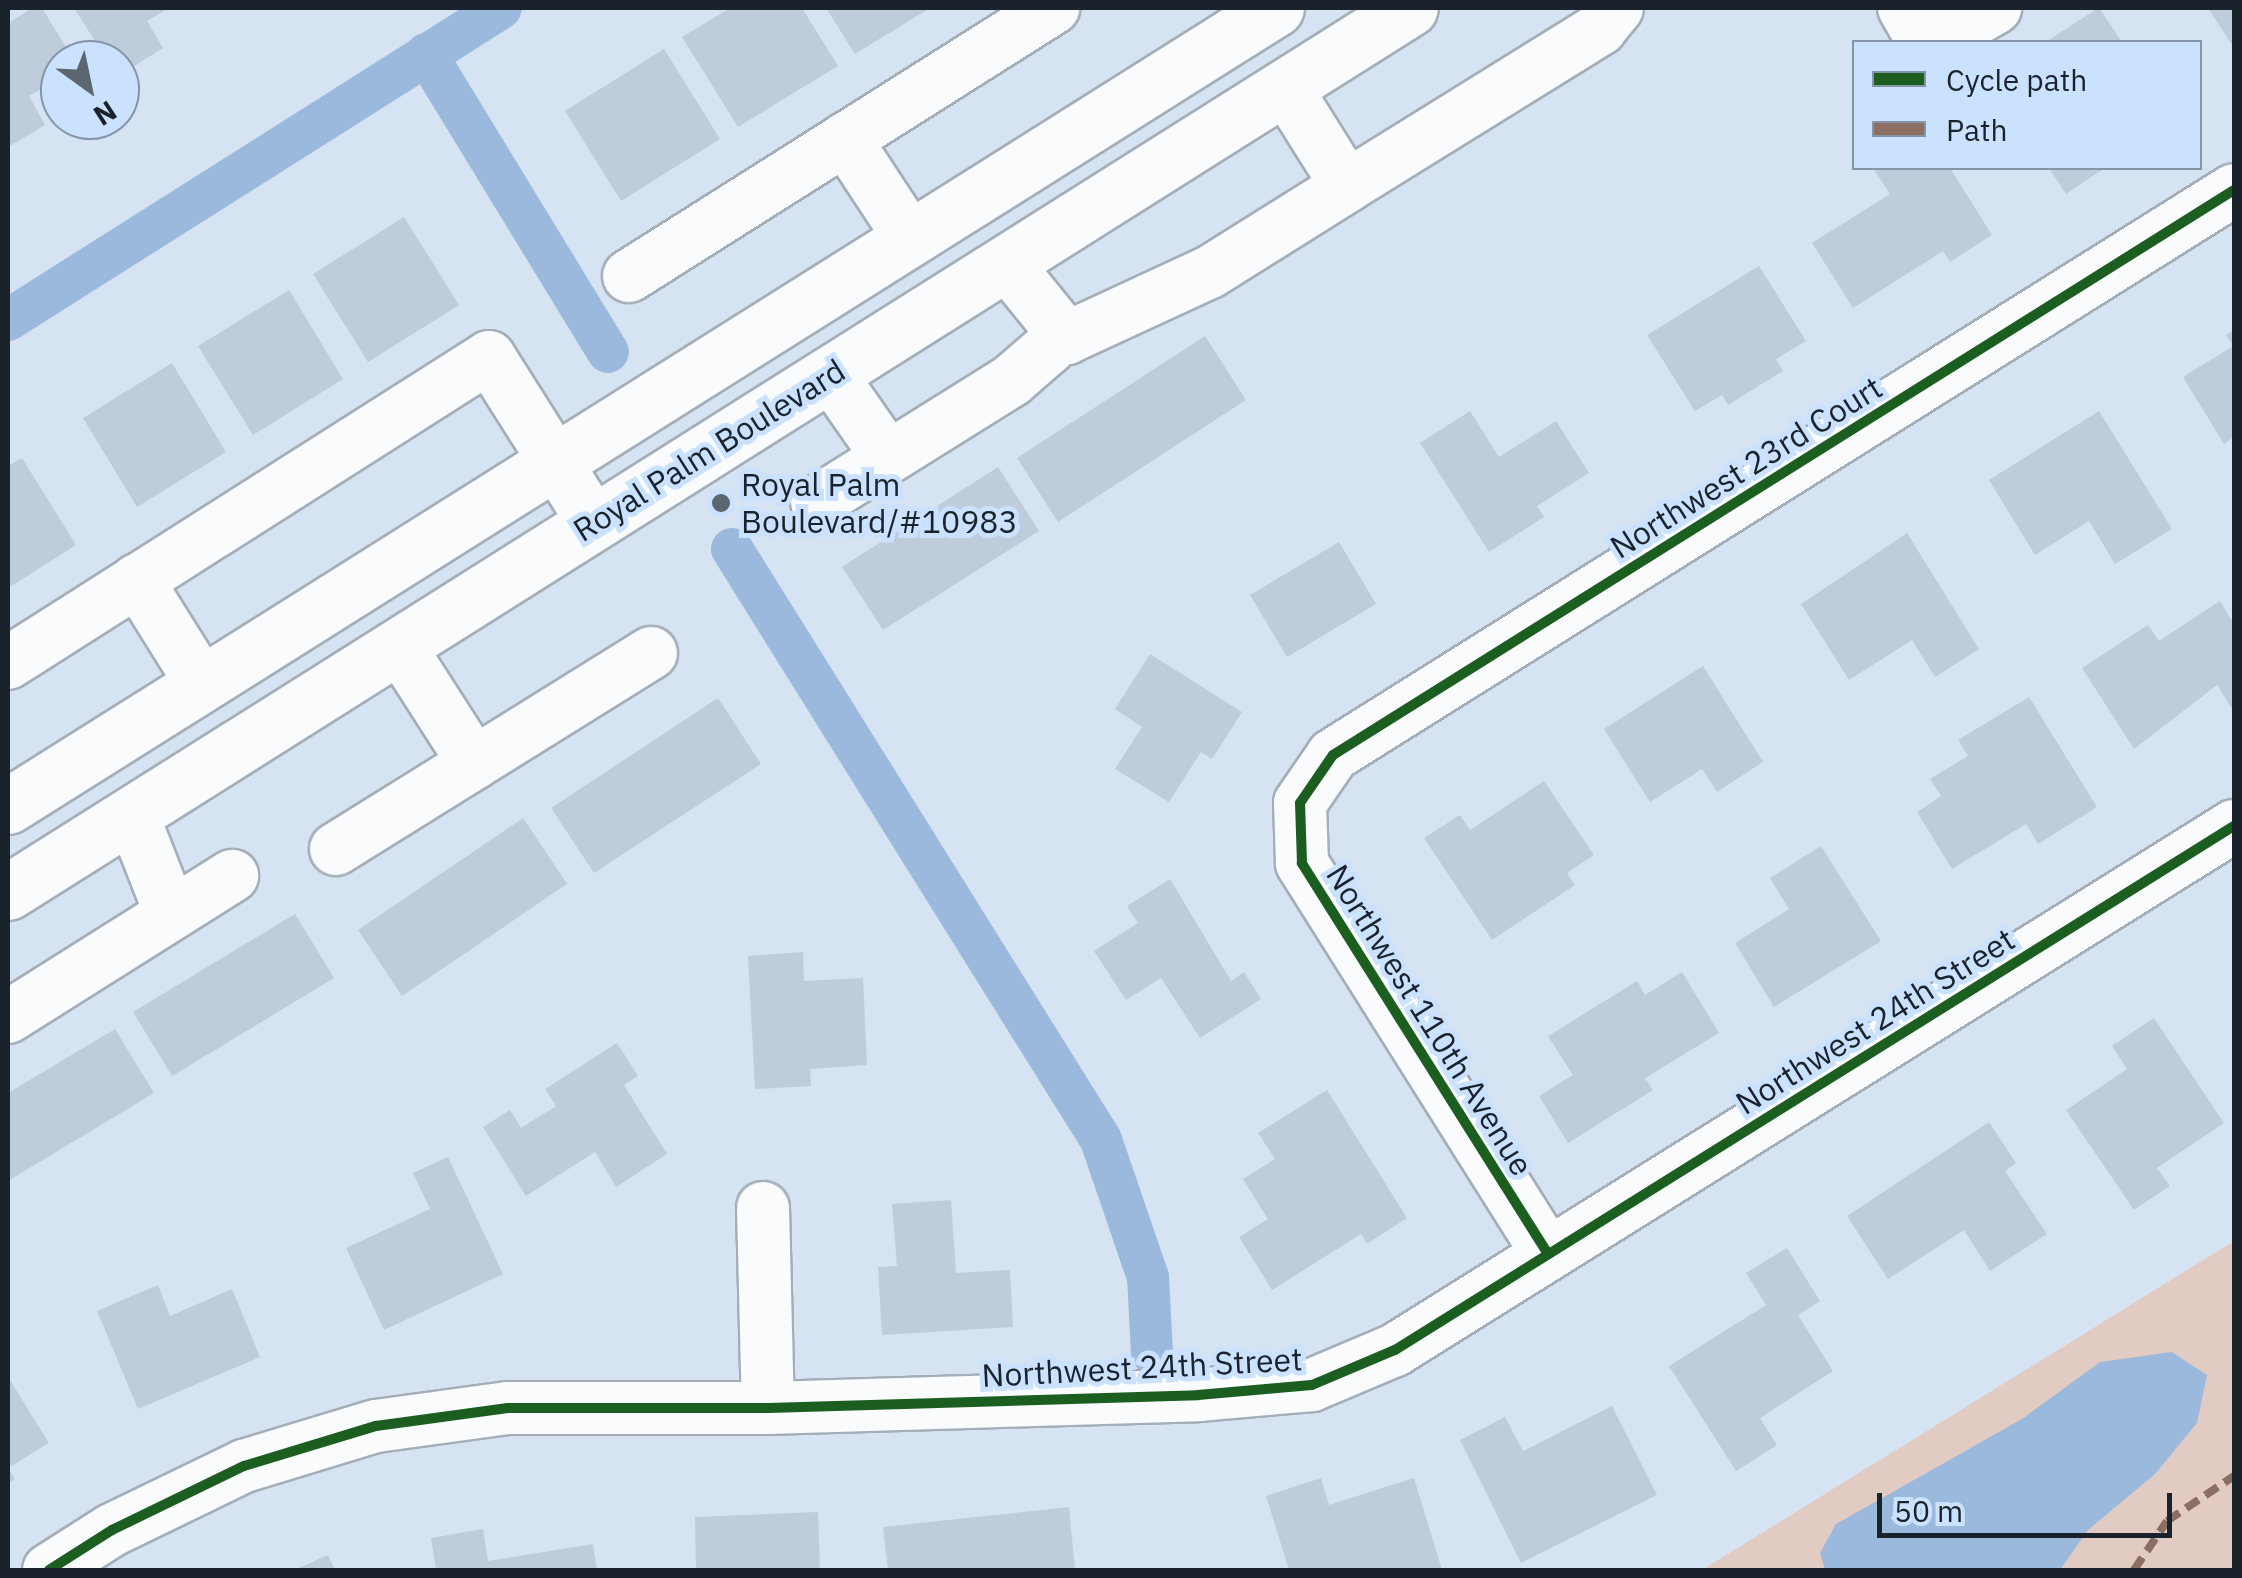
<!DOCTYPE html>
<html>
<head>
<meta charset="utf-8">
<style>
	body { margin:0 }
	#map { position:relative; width:2242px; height:1578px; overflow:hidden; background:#d6e3f2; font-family:"IBM Plex Sans",sans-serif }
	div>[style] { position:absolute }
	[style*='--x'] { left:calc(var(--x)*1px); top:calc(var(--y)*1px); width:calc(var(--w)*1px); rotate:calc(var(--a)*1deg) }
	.green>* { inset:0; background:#e2cbc2 }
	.water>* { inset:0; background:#9bb9dc }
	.canal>* { height:42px; margin:-21px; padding:0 21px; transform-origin:21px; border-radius:21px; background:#9bb9dc }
	.building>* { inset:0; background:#bfccdc }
	.roads { filter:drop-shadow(2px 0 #a4aeb9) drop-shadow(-2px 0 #a4aeb9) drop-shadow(0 2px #a4aeb9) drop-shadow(0 -2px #a4aeb9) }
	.minor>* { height:52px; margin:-26px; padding:0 26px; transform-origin:26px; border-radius:26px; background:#f9fbfd }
	.major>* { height:55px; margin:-27.5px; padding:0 27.5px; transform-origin:27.5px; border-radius:27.5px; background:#f9fbfd }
	.quiet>* { height:8px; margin-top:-4px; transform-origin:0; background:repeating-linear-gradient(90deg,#8d6e63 0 15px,transparent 0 23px) }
	.cycleway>* { height:10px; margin:-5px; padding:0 5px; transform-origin:5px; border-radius:5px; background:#1b5e20 }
	.dots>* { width:28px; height:28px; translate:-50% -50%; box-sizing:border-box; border:5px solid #cae2fe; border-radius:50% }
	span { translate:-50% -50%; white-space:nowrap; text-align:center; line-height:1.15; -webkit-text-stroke:10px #cae2fe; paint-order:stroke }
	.street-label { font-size:32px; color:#1a222c }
	.poi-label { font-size:32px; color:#1a222c }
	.left { translate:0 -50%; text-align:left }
	.frame { position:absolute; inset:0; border:10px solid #1a222c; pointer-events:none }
	.legend { position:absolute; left:1852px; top:40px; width:350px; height:130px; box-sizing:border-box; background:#cae2fe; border:2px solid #8495aa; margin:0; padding:12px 18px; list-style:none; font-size:30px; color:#1a222c }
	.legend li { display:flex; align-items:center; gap:20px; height:50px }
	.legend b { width:50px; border:2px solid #8495aa }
	.north { position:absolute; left:40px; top:40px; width:100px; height:100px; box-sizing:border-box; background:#cae2fe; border:2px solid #8495aa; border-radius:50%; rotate:147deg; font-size:28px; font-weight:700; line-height:40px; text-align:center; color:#1a222c }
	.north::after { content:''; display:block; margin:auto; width:35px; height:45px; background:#5c6671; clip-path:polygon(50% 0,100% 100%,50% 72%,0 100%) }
	.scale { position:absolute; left:1877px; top:1493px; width:295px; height:45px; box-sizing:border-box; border:5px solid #1a222c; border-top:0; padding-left:12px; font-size:30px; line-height:35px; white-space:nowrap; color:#1a222c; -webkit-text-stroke:8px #cae2fe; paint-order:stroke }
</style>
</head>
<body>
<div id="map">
	<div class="green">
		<div style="clip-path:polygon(2234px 1241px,2234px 1570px,1702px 1570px)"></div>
	</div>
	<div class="water">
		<div style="clip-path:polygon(2172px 1352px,2207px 1375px,2197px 1423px,2155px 1474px,2088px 1530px,2060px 1570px,1825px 1570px,1820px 1553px,1836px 1524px,2022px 1419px,2100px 1362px)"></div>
	</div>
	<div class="canal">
		<div style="--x:426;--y:54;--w:349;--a:58.6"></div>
		<div style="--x:8;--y:320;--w:583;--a:-32.33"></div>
		<div style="--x:732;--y:549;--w:697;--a:58.02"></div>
		<div style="--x:1101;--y:1140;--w:145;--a:71.1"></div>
		<div style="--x:1148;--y:1277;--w:76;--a:87"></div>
	</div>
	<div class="building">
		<div style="clip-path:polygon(33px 8px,42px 8px,74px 60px,60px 60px,60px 78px,29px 96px,45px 125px,8px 147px,8px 23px)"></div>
		<div style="clip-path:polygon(74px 8px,169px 8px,147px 21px,163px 48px,120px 75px,120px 60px,107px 60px)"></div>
		<div style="clip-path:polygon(730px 8px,802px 8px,838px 66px,738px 127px,682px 37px)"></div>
		<div style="clip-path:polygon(826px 8px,930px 8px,855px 54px)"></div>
		<div style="clip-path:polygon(2099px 8px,2122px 42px,2046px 42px,2098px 8px)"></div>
		<div style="clip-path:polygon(2208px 8px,2234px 8px,2234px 48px)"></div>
		<div style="clip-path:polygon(664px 49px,720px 139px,621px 201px,565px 111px)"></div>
		<div style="clip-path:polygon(1873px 168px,1950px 168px,1992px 235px,1950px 262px,1943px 251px,1853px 308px,1812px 243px,1890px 194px)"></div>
		<div style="clip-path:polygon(2049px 168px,2105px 168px,2066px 194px)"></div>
		<div style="clip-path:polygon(404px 217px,459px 305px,368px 362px,313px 274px)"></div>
		<div style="clip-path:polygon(1759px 266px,1806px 341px,1776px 359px,1783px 371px,1728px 405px,1722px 395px,1695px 411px,1647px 335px)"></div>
		<div style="clip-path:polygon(289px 290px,343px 379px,253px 435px,198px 346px)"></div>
		<div style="clip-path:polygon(2234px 330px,2234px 437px,2224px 444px,2183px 377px,2233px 346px,2226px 335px)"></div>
		<div style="clip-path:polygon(1205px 336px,1246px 400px,1058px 522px,1017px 458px)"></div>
		<div style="clip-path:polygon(172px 363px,226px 452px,137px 507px,83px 418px)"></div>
		<div style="clip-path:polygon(1470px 411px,1499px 457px,1556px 421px,1589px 473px,1537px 506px,1544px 517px,1489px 552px,1420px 443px)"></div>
		<div style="clip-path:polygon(2099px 411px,2172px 529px,2115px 564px,2089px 521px,2035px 555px,1989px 480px)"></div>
		<div style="clip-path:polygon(22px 458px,76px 545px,8px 588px,8px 466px)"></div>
		<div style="clip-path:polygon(998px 467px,1039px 531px,883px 630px,842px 567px)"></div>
		<div style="clip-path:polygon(1907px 533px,1979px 649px,1935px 677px,1912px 640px,1849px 680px,1801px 604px)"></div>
		<div style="clip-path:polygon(1339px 542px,1376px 604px,1287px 657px,1250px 595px)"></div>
		<div style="clip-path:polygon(2220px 601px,2234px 624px,2234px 712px,2217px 685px,2134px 749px,2082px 668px,2148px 625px,2159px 641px)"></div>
		<div style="clip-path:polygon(1150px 654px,1242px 712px,1212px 759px,1201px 752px,1169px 802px,1115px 769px,1142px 727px,1115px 709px)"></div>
		<div style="clip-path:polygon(1703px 666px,1763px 762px,1717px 792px,1702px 769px,1650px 802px,1604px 729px)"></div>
		<div style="clip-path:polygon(2029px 697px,2097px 807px,2038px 844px,2026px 824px,1952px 869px,1917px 812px,1941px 796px,1930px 779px,1968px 756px,1958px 740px)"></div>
		<div style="clip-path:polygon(718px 698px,761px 764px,594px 873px,551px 808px)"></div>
		<div style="clip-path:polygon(1544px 781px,1594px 855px,1567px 873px,1575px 885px,1492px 940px,1424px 838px,1460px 815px,1470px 830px)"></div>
		<div style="clip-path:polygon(523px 818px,567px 884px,402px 996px,358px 930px)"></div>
		<div style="clip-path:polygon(1821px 846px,1881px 941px,1774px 1007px,1735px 943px,1789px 909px,1770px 878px)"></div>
		<div style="clip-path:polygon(1170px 879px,1231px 981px,1244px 972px,1261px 999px,1200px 1038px,1161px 978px,1126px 1000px,1094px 951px,1138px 923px,1127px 906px)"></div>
		<div style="clip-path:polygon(295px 914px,334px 978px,172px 1076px,133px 1012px)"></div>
		<div style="clip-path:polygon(803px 952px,804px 981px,863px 978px,867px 1065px,810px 1069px,811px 1086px,755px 1089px,748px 956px)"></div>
		<div style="clip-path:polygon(1682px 972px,1719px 1033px,1645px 1078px,1653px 1090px,1568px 1143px,1539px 1096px,1573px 1075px,1548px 1036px,1637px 981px,1645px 995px)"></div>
		<div style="clip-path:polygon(2154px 1018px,2224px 1123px,2157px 1168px,2170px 1186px,2134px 1210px,2066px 1110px,2127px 1069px,2112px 1046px)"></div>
		<div style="clip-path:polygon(115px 1029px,154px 1093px,8px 1181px,8px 1093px)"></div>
		<div style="clip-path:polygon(617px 1043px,638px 1076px,624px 1085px,667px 1154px,616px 1187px,595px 1152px,526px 1196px,483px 1127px,510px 1110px,521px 1128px,556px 1106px,545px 1089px)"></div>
		<div style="clip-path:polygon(1327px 1090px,1407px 1218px,1367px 1244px,1361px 1234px,1272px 1290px,1239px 1237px,1268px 1219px,1243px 1179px,1275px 1159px,1258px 1133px)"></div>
		<div style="clip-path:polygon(1989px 1122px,2016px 1163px,2005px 1171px,2047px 1234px,1990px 1271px,1964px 1230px,1888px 1279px,1847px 1216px)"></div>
		<div style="clip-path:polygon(448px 1157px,503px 1274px,384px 1330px,346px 1248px,430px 1209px,413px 1173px)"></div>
		<div style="clip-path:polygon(951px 1200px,956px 1273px,1010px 1270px,1013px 1327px,882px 1335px,878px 1267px,897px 1266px,892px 1204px)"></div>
		<div style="clip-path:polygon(1787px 1248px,1820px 1301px,1798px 1315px,1833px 1371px,1760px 1418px,1777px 1445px,1736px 1471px,1669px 1366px,1766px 1305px,1746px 1273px)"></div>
		<div style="clip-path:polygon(158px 1285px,170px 1316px,232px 1289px,260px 1357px,138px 1409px,97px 1311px)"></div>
		<div style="clip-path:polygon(8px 1377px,49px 1443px,8px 1468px,15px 1479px,8px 1484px)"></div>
		<div style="clip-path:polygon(1612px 1406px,1657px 1495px,1521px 1563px,1460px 1440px,1505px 1417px,1523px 1451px)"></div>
		<div style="clip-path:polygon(1321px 1478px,1329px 1505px,1414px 1478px,1442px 1570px,1289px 1570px,1266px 1496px)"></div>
		<div style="clip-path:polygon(1069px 1507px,1075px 1570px,888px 1570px,883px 1527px)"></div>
		<div style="clip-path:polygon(818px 1512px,820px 1570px,696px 1570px,695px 1517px)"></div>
		<div style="clip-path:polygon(483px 1529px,488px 1561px,593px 1544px,597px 1570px,436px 1570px,431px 1538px)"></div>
		<div style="clip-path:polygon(328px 1555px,335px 1570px,294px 1570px)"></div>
	</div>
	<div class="roads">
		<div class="minor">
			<div style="--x:1904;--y:8;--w:20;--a:60"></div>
			<div style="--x:1914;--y:25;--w:32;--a:22"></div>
			<div style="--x:1944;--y:37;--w:59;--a:-29.6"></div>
			<div style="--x:845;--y:139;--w:118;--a:56.7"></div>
			<div style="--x:1347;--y:186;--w:298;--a:-31.8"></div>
			<div style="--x:1600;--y:29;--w:27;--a:-51"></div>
			<div style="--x:1006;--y:263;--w:97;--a:50.9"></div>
			<div style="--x:1067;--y:338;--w:157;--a:-24.8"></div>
			<div style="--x:1210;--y:272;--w:162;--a:-32.1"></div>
			<div style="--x:1347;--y:186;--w:117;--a:-122.1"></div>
			<div style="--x:629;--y:276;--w:502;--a:-32.3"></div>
			<div style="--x:830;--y:374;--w:101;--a:55.1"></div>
			<div style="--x:817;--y:502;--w:230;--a:-32"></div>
			<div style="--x:1012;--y:380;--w:49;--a:-40.9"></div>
			<div style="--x:1049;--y:348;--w:17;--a:-65"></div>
			<div style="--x:137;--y:580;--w:123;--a:58"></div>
			<div style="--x:399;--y:646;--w:139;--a:57.3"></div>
			<div style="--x:8;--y:663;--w:570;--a:-32.46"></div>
			<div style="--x:489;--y:357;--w:196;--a:57.7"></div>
			<div style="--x:132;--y:814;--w:107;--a:68.7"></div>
			<div style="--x:336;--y:849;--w:371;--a:-31.9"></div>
			<div style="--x:8;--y:1017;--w:265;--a:-32.2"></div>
			<div style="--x:763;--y:1208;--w:200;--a:88.6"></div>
			<div style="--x:1548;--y:1254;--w:462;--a:-122.2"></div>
			<div style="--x:1302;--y:863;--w:60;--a:-91.9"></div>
			<div style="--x:1300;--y:803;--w:58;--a:-55.5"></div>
			<div style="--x:1333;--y:755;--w:1063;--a:-32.09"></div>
			<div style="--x:49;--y:1570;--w:75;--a:-32.4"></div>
			<div style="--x:112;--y:1530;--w:147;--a:-25.9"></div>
			<div style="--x:244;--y:1466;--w:138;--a:-16.9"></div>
			<div style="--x:376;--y:1426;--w:133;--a:-7.8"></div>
			<div style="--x:508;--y:1408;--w:260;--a:0"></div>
			<div style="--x:768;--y:1408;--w:430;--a:-1.7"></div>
			<div style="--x:1198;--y:1395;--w:114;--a:-5"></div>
			<div style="--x:1312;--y:1385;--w:90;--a:-22.9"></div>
			<div style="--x:1395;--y:1350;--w:989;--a:-31.99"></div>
		</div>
		<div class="major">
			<div style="--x:8;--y:806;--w:1498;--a:-32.18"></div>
			<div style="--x:8;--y:892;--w:1657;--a:-32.23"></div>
		</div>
	</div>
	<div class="quiet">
		<div style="--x:2134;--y:1570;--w:59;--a:-56"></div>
		<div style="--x:2167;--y:1521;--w:81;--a:-33.9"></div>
	</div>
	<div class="cycleway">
		<div style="--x:1548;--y:1254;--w:462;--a:-122.2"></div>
		<div style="--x:1302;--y:863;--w:60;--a:-91.9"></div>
		<div style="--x:1300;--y:803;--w:58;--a:-55.5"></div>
		<div style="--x:1333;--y:755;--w:1063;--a:-32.09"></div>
		<div style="--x:49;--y:1570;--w:75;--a:-32.4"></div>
		<div style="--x:112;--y:1530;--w:147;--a:-25.9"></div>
		<div style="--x:244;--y:1466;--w:138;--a:-16.9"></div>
		<div style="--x:376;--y:1426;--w:133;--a:-7.8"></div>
		<div style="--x:508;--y:1408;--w:260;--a:0"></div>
		<div style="--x:768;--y:1408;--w:430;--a:-1.7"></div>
		<div style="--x:1198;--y:1395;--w:114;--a:-5"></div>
		<div style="--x:1312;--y:1385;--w:90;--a:-22.9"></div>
		<div style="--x:1395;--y:1350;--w:989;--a:-31.99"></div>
	</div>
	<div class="dots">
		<div style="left:721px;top:503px;background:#5c6671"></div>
	</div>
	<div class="street-label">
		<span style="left:709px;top:450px;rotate:-32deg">Royal Palm Boulevard</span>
		<span style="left:1746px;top:467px;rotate:-32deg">Northwest 23rd Court</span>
		<span style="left:1430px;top:1020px;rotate:58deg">Northwest 110th Avenue</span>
		<span style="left:1875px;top:1021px;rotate:-32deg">Northwest 24th Street</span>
		<span style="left:1142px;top:1367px;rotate:-3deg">Northwest 24th Street</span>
	</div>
	<div class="poi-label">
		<span class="left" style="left:741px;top:503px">Royal Palm<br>Boulevard/#10983</span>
	</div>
	<div class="frame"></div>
	<ul class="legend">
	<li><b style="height:12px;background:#1b5e20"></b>Cycle path</li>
	<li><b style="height:12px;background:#8d6e63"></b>Path</li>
	</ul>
	<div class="north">N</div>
	<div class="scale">50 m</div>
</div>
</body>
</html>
